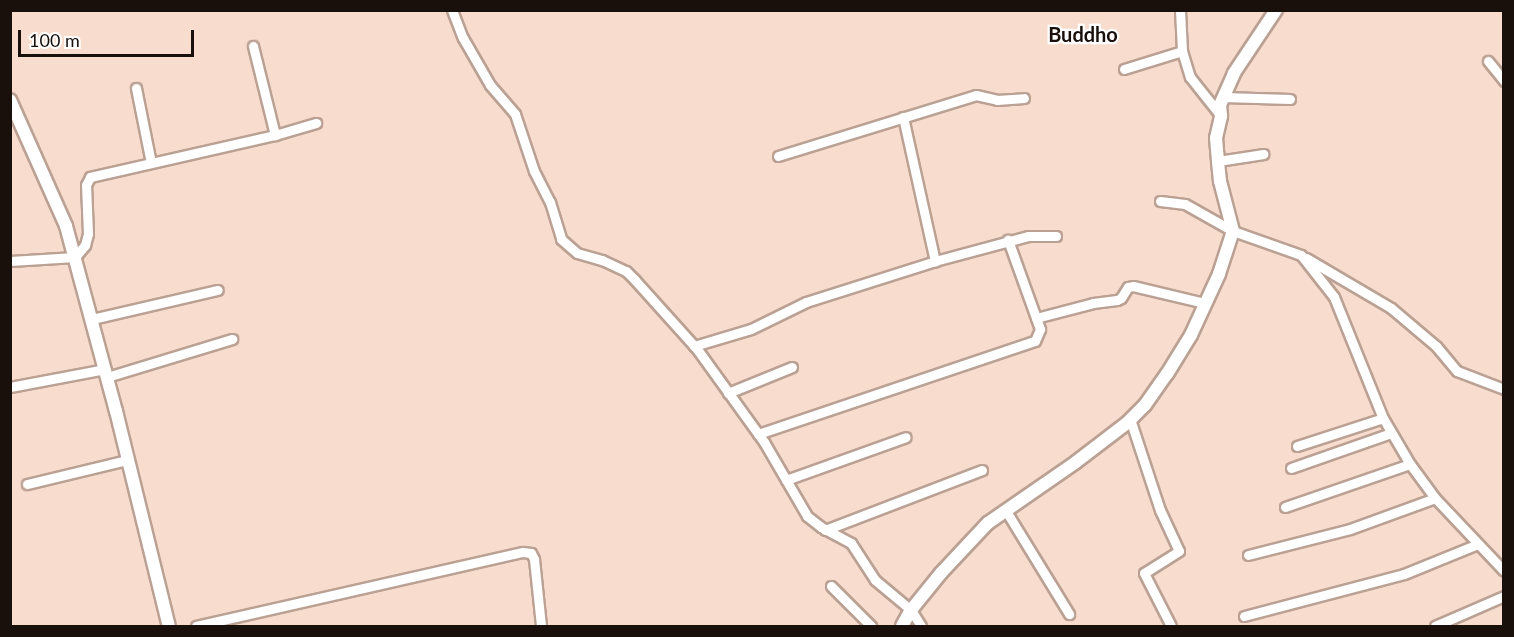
<!DOCTYPE html>
<html>
<head>
<meta charset="utf-8">
<style>
	body { margin:0 }
	#map { position:relative; width:1514px; height:637px; overflow:hidden; background:#f8ddcf; font-family:Lato,sans-serif }
	div>[style] { position:absolute }
	[style*='--x'] { left:calc(var(--x)*1px); top:calc(var(--y)*1px); width:calc(var(--w)*1px); rotate:calc(var(--a)*1deg) }
	.roads { filter:drop-shadow(2px 0 #baa194) drop-shadow(-2px 0 #baa194) drop-shadow(0 2px #baa194) drop-shadow(0 -2px #baa194) }
	.minor>* { height:9px; margin:-4.5px; padding:0 4.5px; transform-origin:4.5px; border-radius:4.5px; background:#fff }
	.tertiary>* { height:12px; margin:-6px; padding:0 6px; transform-origin:6px; border-radius:6px; background:#fff }
	span { translate:-50% -50%; white-space:nowrap; text-align:center; line-height:1.15; -webkit-text-stroke:4.5px #fff; paint-order:stroke }
	.quarter-label { font-size:20px; color:#19100b; font-weight:700 }
	.frame { position:absolute; inset:0; border:12px solid #19100b; pointer-events:none }
	.scale { position:absolute; left:18px; top:30px; width:176px; height:27px; box-sizing:border-box; border:3px solid #19100b; border-top:0; padding-left:8px; font-size:18px; line-height:21px; white-space:nowrap; color:#19100b; -webkit-text-stroke:4px #fff; paint-order:stroke }
</style>
</head>
<body>
<div id="map">
	<div class="roads">
		<div class="minor">
			<div style="--x:452;--y:10;--w:30;--a:69"></div>
			<div style="--x:463;--y:38;--w:54;--a:60.1"></div>
			<div style="--x:490;--y:85;--w:38;--a:49"></div>
			<div style="--x:515;--y:114;--w:60;--a:71.6"></div>
			<div style="--x:534;--y:171;--w:35;--a:63"></div>
			<div style="--x:550;--y:202;--w:39;--a:73"></div>
			<div style="--x:561;--y:239;--w:21;--a:41"></div>
			<div style="--x:577;--y:253;--w:26;--a:16"></div>
			<div style="--x:602;--y:260;--w:26;--a:25"></div>
			<div style="--x:626;--y:271;--w:13;--a:45"></div>
			<div style="--x:635;--y:280;--w:93;--a:48.1"></div>
			<div style="--x:697;--y:349;--w:115;--a:54.2"></div>
			<div style="--x:764;--y:442;--w:86;--a:59.8"></div>
			<div style="--x:807;--y:516;--w:18;--a:38"></div>
			<div style="--x:821;--y:527;--w:34;--a:28"></div>
			<div style="--x:851;--y:543;--w:44;--a:57"></div>
			<div style="--x:875;--y:580;--w:47;--a:39.8"></div>
			<div style="--x:911;--y:610;--w:19;--a:58"></div>
			<div style="--x:1180;--y:10;--w:41;--a:87.2"></div>
			<div style="--x:1182;--y:51;--w:27;--a:73"></div>
			<div style="--x:1190;--y:77;--w:50;--a:51.5"></div>
			<div style="--x:253;--y:46;--w:92;--a:76.1"></div>
			<div style="--x:1488;--y:61;--w:26;--a:51"></div>
			<div style="--x:1124;--y:69;--w:61;--a:-17.2"></div>
			<div style="--x:136;--y:88;--w:76;--a:78.7"></div>
			<div style="--x:1223;--y:97;--w:67;--a:1.7"></div>
			<div style="--x:903;--y:117;--w:148;--a:77.5"></div>
			<div style="--x:778;--y:156;--w:207;--a:-17.1"></div>
			<div style="--x:976;--y:95;--w:22;--a:13"></div>
			<div style="--x:997;--y:100;--w:27;--a:-4"></div>
			<div style="--x:1218;--y:161;--w:46;--a:-8.8"></div>
			<div style="--x:1160;--y:201;--w:25;--a:7"></div>
			<div style="--x:1185;--y:204;--w:55;--a:29.4"></div>
			<div style="--x:1233;--y:231;--w:72;--a:19.4"></div>
			<div style="--x:1301;--y:255;--w:53;--a:51.8"></div>
			<div style="--x:1334;--y:297;--w:131;--a:68"></div>
			<div style="--x:1383;--y:418;--w:53;--a:59.6"></div>
			<div style="--x:1410;--y:464;--w:42;--a:53.7"></div>
			<div style="--x:1435;--y:498;--w:100;--a:46.6"></div>
			<div style="--x:1306;--y:258;--w:99;--a:30.5"></div>
			<div style="--x:1391;--y:308;--w:59;--a:40.2"></div>
			<div style="--x:1436;--y:346;--w:33;--a:50"></div>
			<div style="--x:1457;--y:371;--w:50;--a:21"></div>
			<div style="--x:10;--y:261;--w:65;--a:-3.5"></div>
			<div style="--x:75;--y:257;--w:16;--a:-50"></div>
			<div style="--x:85;--y:245;--w:11;--a:-75"></div>
			<div style="--x:88;--y:234;--w:49;--a:-92.3"></div>
			<div style="--x:86;--y:185;--w:9;--a:-63"></div>
			<div style="--x:90;--y:177;--w:190;--a:-12.8"></div>
			<div style="--x:275;--y:135;--w:43;--a:-16.3"></div>
			<div style="--x:1036;--y:318;--w:59;--a:-14.7"></div>
			<div style="--x:1093;--y:303;--w:24;--a:-7"></div>
			<div style="--x:1117;--y:300;--w:4;--a:-27"></div>
			<div style="--x:1121;--y:298;--w:13;--a:-58"></div>
			<div style="--x:1128;--y:287;--w:5;--a:-11"></div>
			<div style="--x:1133;--y:286;--w:74;--a:13.3"></div>
			<div style="--x:92;--y:319;--w:129;--a:-13"></div>
			<div style="--x:694;--y:346;--w:59;--a:-16.6"></div>
			<div style="--x:751;--y:329;--w:61;--a:-26.1"></div>
			<div style="--x:806;--y:302;--w:135;--a:-17.6"></div>
			<div style="--x:935;--y:261;--w:96;--a:-15"></div>
			<div style="--x:1028;--y:236;--w:28;--a:0"></div>
			<div style="--x:107;--y:377;--w:131;--a:-16.9"></div>
			<div style="--x:10;--y:387;--w:97;--a:-10.7"></div>
			<div style="--x:728;--y:393;--w:69;--a:-22.1"></div>
			<div style="--x:1130;--y:419;--w:96;--a:71.8"></div>
			<div style="--x:1160;--y:510;--w:45;--a:65.1"></div>
			<div style="--x:1179;--y:551;--w:41;--a:147.8"></div>
			<div style="--x:1144;--y:573;--w:59;--a:63"></div>
			<div style="--x:758;--y:434;--w:292;--a:-18.6"></div>
			<div style="--x:1035;--y:341;--w:13;--a:-67"></div>
			<div style="--x:1040;--y:329;--w:95;--a:-109.8"></div>
			<div style="--x:1297;--y:446;--w:90;--a:-18"></div>
			<div style="--x:1291;--y:468;--w:106;--a:-19.3"></div>
			<div style="--x:786;--y:480;--w:127;--a:-19.7"></div>
			<div style="--x:27;--y:484;--w:103;--a:-13.5"></div>
			<div style="--x:1285;--y:507;--w:132;--a:-19"></div>
			<div style="--x:1006;--y:511;--w:121;--a:58.5"></div>
			<div style="--x:825;--y:530;--w:168;--a:-20.9"></div>
			<div style="--x:1248;--y:555;--w:105;--a:-14.3"></div>
			<div style="--x:1350;--y:529;--w:90;--a:-20"></div>
			<div style="--x:831;--y:586;--w:57;--a:45"></div>
			<div style="--x:1244;--y:616;--w:165;--a:-14.7"></div>
			<div style="--x:1404;--y:574;--w:80;--a:-22.1"></div>
			<div style="--x:196;--y:626;--w:335;--a:-12.8"></div>
			<div style="--x:523;--y:552;--w:8;--a:7"></div>
			<div style="--x:531;--y:553;--w:7;--a:63"></div>
			<div style="--x:534;--y:559;--w:67;--a:84"></div>
			<div style="--x:1435;--y:626;--w:75;--a:-23.5"></div>
		</div>
		<div class="tertiary">
			<div style="--x:10;--y:100;--w:138;--a:66"></div>
			<div style="--x:66;--y:226;--w:192;--a:74.9"></div>
			<div style="--x:116;--y:411;--w:221;--a:76.2"></div>
			<div style="--x:902;--y:626;--w:18;--a:-61"></div>
			<div style="--x:911;--y:610;--w:48;--a:-51"></div>
			<div style="--x:941;--y:573;--w:69;--a:-46.8"></div>
			<div style="--x:988;--y:523;--w:107;--a:-34.7"></div>
			<div style="--x:1076;--y:462;--w:64;--a:-37.4"></div>
			<div style="--x:1127;--y:423;--w:25;--a:-45"></div>
			<div style="--x:1145;--y:405;--w:38;--a:-55"></div>
			<div style="--x:1167;--y:374;--w:46;--a:-58.4"></div>
			<div style="--x:1191;--y:335;--w:67;--a:-65.3"></div>
			<div style="--x:1219;--y:274;--w:45;--a:-72"></div>
			<div style="--x:1233;--y:231;--w:52;--a:-104.6"></div>
			<div style="--x:1220;--y:181;--w:20;--a:-96"></div>
			<div style="--x:1218;--y:161;--w:23;--a:-95"></div>
			<div style="--x:1216;--y:138;--w:23;--a:-77"></div>
			<div style="--x:1221;--y:116;--w:11;--a:-95"></div>
			<div style="--x:1220;--y:105;--w:35;--a:-66"></div>
			<div style="--x:1234;--y:73;--w:76;--a:-56.3"></div>
		</div>
	</div>
	<div class="quarter-label">
		<span style="left:1083px;top:34px">Buddho</span>
	</div>
	<div class="frame"></div>
	<div class="scale">100 m</div>
</div>
</body>
</html>
